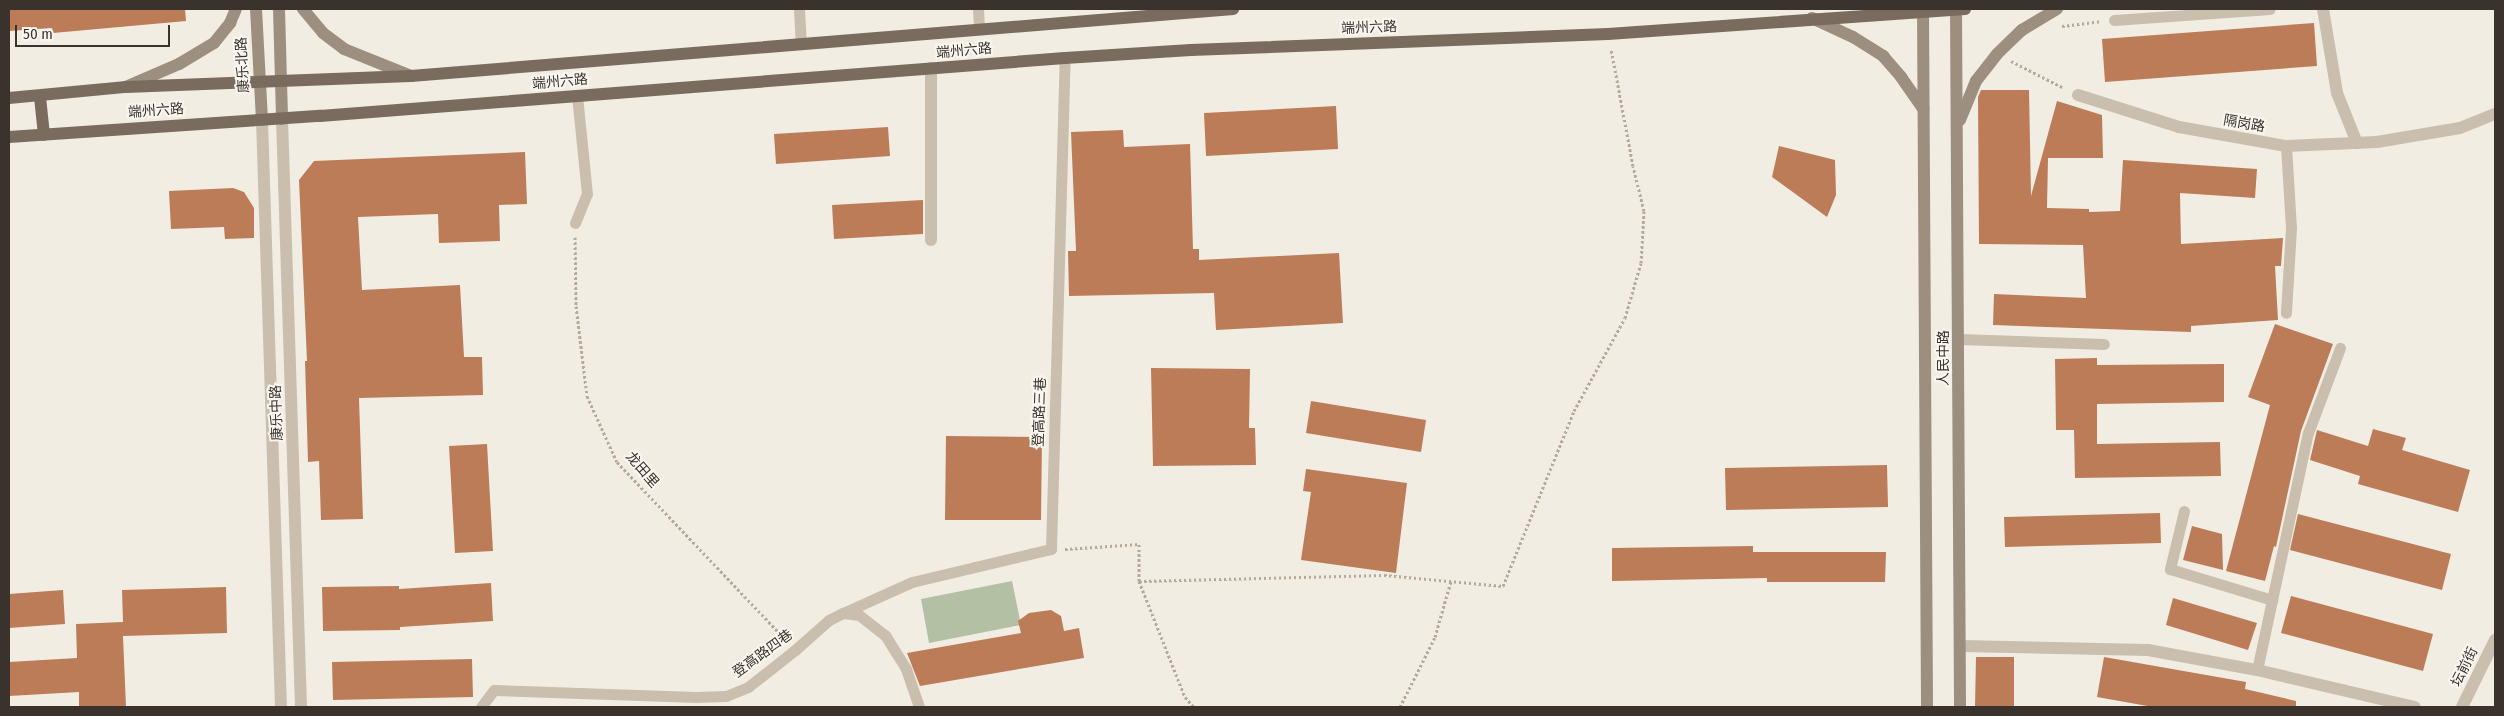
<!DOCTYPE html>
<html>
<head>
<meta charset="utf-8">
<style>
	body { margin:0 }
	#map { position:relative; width:2504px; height:716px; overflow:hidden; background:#f2ede3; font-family:"Fira Sans Condensed","Noto Sans SC",sans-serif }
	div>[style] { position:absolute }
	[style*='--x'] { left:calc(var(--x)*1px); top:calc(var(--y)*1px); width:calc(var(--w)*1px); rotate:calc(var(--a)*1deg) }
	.green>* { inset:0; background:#b3c0a3 }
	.building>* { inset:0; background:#bc7c57 }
	.path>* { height:3px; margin-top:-1.5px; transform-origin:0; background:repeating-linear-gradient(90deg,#b6a999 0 2.5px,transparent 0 5px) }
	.service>* { height:11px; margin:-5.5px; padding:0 5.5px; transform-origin:5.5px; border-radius:5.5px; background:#cabfaf }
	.minor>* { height:12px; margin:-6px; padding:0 6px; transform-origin:6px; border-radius:6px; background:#cabfaf }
	.tertiary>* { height:12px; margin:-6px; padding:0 6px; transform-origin:6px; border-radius:6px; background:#cabfaf }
	.secondary>* { height:12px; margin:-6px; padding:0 6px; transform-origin:6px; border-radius:6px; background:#9d8f80 }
	.primary>* { height:12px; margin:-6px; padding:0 6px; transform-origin:6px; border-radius:6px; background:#7a6b5f }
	span { translate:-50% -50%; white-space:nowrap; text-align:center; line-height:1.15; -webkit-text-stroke:4px #faf6ef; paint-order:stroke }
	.street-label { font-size:14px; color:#39322d }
	.frame { position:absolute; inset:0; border:10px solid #39322d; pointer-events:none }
	.scale { position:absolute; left:15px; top:25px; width:155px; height:22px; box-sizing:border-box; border:2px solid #39322d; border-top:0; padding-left:6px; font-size:15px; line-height:18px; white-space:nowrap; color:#39322d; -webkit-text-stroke:4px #faf6ef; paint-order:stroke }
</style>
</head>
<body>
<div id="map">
	<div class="green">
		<div style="clip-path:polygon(1012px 581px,1021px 625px,929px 643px,921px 599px)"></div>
	</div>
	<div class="building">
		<div style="clip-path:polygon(9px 9px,185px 9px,186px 21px,53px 33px,52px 28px,9px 31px)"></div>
		<div style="clip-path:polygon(2314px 23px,2317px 66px,2105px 82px,2102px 39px)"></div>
		<div style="clip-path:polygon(1981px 90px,2029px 90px,2031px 196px,2057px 101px,2102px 115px,2103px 158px,2048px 158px,2047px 208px,2089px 209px,2089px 212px,2120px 211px,2123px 160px,2257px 169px,2255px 198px,2180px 193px,2181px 244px,2283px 238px,2281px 266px,2275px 266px,2278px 320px,2191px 326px,2191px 332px,1993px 325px,1994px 294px,2086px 298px,2083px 245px,1979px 244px,1978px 97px)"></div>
		<div style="clip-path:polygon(1336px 106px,1338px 149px,1206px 156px,1204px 113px)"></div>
		<div style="clip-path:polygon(888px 127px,890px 156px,776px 164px,774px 134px)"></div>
		<div style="clip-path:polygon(1123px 130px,1124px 147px,1190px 144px,1193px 249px,1199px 249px,1199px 260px,1339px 253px,1343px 323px,1216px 330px,1214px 293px,1069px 296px,1068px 251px,1076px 251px,1071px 132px)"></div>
		<div style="clip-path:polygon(1779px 146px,1835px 160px,1836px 195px,1827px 217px,1772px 177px)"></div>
		<div style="clip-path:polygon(525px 152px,527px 204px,499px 205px,500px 241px,439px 243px,438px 214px,358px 217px,362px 290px,460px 285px,464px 357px,482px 357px,483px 395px,359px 398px,363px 519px,321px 520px,319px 461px,308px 462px,305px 361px,307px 361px,299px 180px,314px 161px)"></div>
		<div style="clip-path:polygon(233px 188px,244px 192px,254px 208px,254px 238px,225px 239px,224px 227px,171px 229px,169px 191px)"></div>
		<div style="clip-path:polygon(923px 200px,923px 234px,834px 239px,832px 205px)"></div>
		<div style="clip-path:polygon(2275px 324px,2333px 344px,2301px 431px,2276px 547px,2274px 546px,2265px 581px,2226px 571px,2270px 405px,2248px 397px)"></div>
		<div style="clip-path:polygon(2097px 358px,2097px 365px,2224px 364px,2224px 402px,2097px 404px,2097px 444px,2220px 442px,2221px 476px,2075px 478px,2074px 430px,2056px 430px,2055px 359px)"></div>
		<div style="clip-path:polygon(1151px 368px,1250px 369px,1249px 428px,1255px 428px,1256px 465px,1153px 466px)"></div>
		<div style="clip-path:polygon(1311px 401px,1426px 420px,1421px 452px,1306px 433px)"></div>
		<div style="clip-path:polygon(2373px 429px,2406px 438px,2402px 450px,2470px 470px,2458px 512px,2358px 484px,2360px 476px,2310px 460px,2317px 430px,2368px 446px)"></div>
		<div style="clip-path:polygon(946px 436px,1042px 437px,1041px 520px,945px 520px)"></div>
		<div style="clip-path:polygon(487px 444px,493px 551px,455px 553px,449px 446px)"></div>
		<div style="clip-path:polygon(1887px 465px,1888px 507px,1726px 510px,1725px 468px)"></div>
		<div style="clip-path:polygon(1306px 469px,1407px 483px,1396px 573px,1301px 560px,1311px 492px,1303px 491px)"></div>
		<div style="clip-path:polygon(2160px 513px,2161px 543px,2005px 547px,2004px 517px)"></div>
		<div style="clip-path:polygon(2298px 514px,2451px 554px,2442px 590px,2290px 550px)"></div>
		<div style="clip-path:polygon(2192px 526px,2222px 534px,2223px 570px,2183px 560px)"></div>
		<div style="clip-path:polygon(1753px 546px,1753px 552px,1886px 552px,1885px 582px,1767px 582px,1767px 578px,1612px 581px,1612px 548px)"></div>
		<div style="clip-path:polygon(491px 583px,493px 621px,400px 627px,400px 630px,323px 631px,322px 587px,399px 586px,399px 589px)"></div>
		<div style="clip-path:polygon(226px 587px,227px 633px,123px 636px,126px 707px,79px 707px,79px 692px,9px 696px,9px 662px,77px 658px,76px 624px,123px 622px,122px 590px)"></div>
		<div style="clip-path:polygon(63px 590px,65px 624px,9px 628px,9px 594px)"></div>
		<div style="clip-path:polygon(2291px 596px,2433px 634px,2423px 671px,2281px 633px)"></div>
		<div style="clip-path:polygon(2173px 598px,2257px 623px,2248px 650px,2166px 625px)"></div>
		<div style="clip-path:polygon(1051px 610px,1061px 616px,1064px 631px,1079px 628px,1084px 658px,920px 686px,907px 653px,1021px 633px,1018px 621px,1029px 613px)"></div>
		<div style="clip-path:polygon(1976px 657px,2014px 657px,2014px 707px,1975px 707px)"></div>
		<div style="clip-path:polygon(2104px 657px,2246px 682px,2245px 689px,2296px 701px,2296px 707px,2153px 707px,2097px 697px)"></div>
		<div style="clip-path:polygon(472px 659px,473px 697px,333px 700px,332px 662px)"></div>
	</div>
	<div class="path">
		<div style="--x:2062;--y:26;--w:39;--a:-7"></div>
		<div style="--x:2011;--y:61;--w:59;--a:27"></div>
		<div style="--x:575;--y:237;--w:69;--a:89.2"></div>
		<div style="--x:576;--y:306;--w:91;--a:83"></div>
		<div style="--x:587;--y:396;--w:72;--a:65.6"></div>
		<div style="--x:617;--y:462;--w:244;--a:46.5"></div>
		<div style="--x:1065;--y:549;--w:74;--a:-3.9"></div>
		<div style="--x:1139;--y:544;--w:37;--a:90"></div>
		<div style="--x:1139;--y:581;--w:245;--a:-1.4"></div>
		<div style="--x:1384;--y:575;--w:120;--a:5.3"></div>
		<div style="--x:1503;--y:586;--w:189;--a:-67.9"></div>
		<div style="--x:1574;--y:411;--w:106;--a:-61.3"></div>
		<div style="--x:1625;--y:318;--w:57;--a:-73.8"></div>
		<div style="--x:1641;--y:263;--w:52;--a:-86.7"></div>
		<div style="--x:1644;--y:211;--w:46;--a:-103.7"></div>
		<div style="--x:1633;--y:166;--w:119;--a:-100.6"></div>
		<div style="--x:1139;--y:581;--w:125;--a:68.4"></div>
		<div style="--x:1185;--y:697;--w:13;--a:48"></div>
		<div style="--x:1400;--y:707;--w:78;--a:-63.4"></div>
		<div style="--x:1435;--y:637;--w:58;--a:-74.1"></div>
	</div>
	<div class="service">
		<div style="--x:799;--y:9;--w:34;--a:87"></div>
		<div style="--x:978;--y:9;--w:20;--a:87"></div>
		<div style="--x:2114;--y:20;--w:156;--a:-4"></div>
		<div style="--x:2286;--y:146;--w:82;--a:86.5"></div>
		<div style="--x:2291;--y:228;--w:85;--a:93.4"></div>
		<div style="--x:575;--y:223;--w:31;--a:-68"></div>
		<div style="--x:587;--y:194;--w:99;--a:-95.8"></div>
		<div style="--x:1959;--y:339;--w:145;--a:2"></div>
		<div style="--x:2184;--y:511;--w:60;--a:103.6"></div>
		<div style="--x:2170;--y:569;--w:107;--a:16.9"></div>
		<div style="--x:843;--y:613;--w:76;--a:-24.2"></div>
		<div style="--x:912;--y:582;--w:143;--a:-13.4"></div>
		<div style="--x:1051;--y:549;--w:491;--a:-88.4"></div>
		<div style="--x:2257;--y:670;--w:242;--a:-77.9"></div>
		<div style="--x:2308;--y:433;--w:91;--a:-69.4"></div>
		<div style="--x:481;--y:707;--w:21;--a:-53"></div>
		<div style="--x:494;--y:690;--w:202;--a:2"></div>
		<div style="--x:696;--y:697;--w:30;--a:-2"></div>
		<div style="--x:726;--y:696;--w:24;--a:-22"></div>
		<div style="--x:748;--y:687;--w:60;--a:-38.2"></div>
		<div style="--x:795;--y:650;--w:45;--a:-41.4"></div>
		<div style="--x:829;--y:620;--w:16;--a:-27"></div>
		<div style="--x:843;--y:613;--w:16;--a:7"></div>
		<div style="--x:859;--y:615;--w:33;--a:38"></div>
		<div style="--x:885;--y:635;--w:40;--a:58"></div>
		<div style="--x:906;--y:669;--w:40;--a:71.1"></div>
	</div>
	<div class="minor">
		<div style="--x:2323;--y:9;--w:85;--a:80.5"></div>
		<div style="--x:2337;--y:93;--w:54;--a:68.2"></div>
		<div style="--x:931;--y:68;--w:172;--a:90"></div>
		<div style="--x:2078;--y:95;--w:106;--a:17.6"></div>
		<div style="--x:2179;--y:127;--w:109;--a:10.1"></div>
		<div style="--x:2286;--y:146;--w:91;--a:-2.5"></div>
		<div style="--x:2377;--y:142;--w:84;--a:-9.6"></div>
		<div style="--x:2460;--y:128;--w:38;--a:-22"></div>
		<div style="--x:1960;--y:646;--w:188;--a:1.2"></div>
		<div style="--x:2148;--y:650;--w:111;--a:10.4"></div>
		<div style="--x:2257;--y:670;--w:162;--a:13.2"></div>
		<div style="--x:2462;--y:707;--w:75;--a:-63.8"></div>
	</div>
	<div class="tertiary">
		<div style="--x:282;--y:119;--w:588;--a:88.15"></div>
		<div style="--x:262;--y:120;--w:587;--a:88.15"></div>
	</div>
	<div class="secondary">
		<div style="--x:256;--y:9;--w:111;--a:86.9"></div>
		<div style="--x:279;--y:9;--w:110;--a:88.4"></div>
		<div style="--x:303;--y:9;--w:31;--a:50"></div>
		<div style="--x:323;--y:33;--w:26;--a:37"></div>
		<div style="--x:344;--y:49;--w:72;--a:21.9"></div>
		<div style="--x:1923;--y:9;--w:698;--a:89.67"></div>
		<div style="--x:1956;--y:9;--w:698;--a:89.67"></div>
		<div style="--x:1812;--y:18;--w:45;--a:24.9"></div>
		<div style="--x:1853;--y:37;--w:36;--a:32"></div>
		<div style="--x:1883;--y:56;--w:28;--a:49"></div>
		<div style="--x:1901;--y:77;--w:39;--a:55"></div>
		<div style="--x:128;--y:86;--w:56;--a:-23.3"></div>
		<div style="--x:179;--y:64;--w:41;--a:-31"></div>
		<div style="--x:214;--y:43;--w:26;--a:-51"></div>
		<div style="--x:230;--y:23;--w:15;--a:-67"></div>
		<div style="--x:1960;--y:120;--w:42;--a:-67.7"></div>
		<div style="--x:1976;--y:81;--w:34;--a:-52"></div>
		<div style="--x:1997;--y:54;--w:35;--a:-44"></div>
		<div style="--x:2022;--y:30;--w:41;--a:-31"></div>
	</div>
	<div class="primary">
		<div style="--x:40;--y:97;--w:38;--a:84"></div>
		<div style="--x:9;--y:98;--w:118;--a:-5.4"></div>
		<div style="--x:126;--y:87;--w:285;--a:-2.2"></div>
		<div style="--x:411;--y:76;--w:825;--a:-4.66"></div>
		<div style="--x:9;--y:137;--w:312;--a:-3.9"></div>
		<div style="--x:320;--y:116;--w:747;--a:-4.45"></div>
		<div style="--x:1065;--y:58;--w:126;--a:-3.6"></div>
		<div style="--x:1191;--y:50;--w:417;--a:-2.2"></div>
		<div style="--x:1608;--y:34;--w:358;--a:-4"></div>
	</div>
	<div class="street-label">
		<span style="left:1369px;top:28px;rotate:-2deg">端州六路</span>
		<span style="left:964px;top:51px;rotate:-5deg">端州六路</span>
		<span style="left:243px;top:65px;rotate:-93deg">康乐北路</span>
		<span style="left:560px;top:82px;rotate:-5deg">端州六路</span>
		<span style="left:156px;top:111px;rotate:-4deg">端州六路</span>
		<span style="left:2244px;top:124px;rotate:10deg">隔岗路</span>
		<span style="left:1944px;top:358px;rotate:-90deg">人民中路</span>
		<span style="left:1040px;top:412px;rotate:-88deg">登高路三巷</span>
		<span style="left:277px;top:413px;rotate:-92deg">康乐中路</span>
		<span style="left:642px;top:470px;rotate:49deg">龙田里</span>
		<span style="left:763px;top:654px;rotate:-36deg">登高路四巷</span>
		<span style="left:2465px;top:667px;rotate:-64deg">坛前街</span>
	</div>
	<div class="frame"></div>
	<div class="scale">50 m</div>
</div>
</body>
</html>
